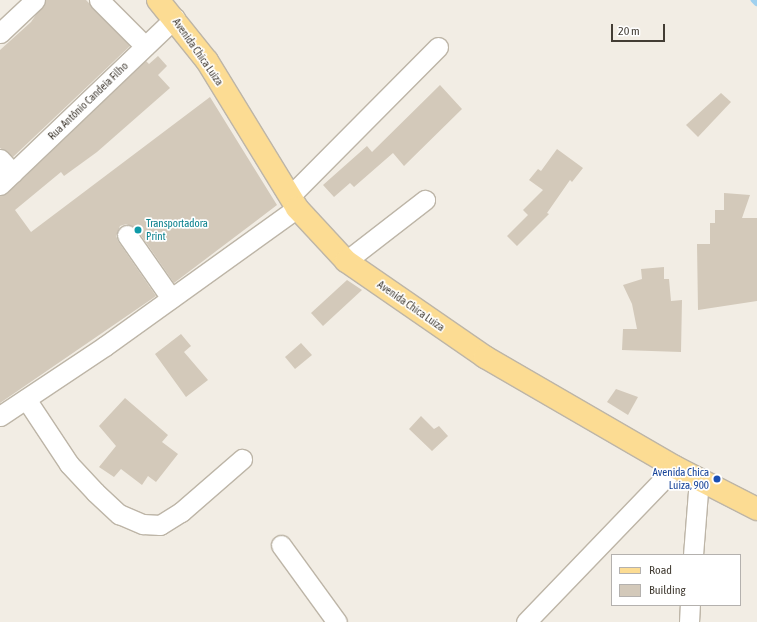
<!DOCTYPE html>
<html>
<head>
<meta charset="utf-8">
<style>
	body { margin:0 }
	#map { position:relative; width:757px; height:622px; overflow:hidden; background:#f2ede4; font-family:"Asap Condensed",sans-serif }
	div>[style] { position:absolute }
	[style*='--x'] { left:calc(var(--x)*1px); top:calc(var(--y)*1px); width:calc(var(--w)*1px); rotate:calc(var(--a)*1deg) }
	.stream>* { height:5.5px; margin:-2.75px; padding:0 2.75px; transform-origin:2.75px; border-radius:2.75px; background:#a0d0ee }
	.building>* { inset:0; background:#d3c9ba }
	.roads { filter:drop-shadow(1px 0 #bdb5a7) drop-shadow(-1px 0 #bdb5a7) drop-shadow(0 1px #bdb5a7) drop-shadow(0 -1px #bdb5a7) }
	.minor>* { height:19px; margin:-9.5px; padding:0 9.5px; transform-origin:9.5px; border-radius:9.5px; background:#fff }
	.major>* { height:22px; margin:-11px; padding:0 11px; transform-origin:11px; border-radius:11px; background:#fcdc93 }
	.dots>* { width:11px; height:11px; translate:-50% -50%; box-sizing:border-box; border:2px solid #fff; border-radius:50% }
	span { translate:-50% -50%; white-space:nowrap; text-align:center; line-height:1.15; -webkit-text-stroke:3.5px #fff; paint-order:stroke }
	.street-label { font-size:11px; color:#433d34 }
	.culture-label { font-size:11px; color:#0d838f }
	.left { translate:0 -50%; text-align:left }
	.transit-label { font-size:11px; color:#164399 }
	.right { translate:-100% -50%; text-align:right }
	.legend { position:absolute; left:611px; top:554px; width:130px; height:52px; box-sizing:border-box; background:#fff; border:1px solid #b4b1ae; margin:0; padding:5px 7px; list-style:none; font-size:12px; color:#433d34 }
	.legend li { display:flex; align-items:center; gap:8px; height:20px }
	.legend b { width:20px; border:1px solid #b4b1ae }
	.scale { position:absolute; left:611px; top:24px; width:54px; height:18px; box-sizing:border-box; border:2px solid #433d34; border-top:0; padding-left:5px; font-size:12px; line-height:14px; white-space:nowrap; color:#433d34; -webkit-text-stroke:3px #fff; paint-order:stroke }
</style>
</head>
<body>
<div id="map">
	<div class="stream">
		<div style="--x:754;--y:0;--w:4;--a:45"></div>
	</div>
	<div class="building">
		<div style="clip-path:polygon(46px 0,86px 0,130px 46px,13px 157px,0 148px,0 50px,31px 22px)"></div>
		<div style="clip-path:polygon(158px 56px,167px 66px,158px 75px,170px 88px,97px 152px,64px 176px,61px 172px,15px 210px,31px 232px,210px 97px,277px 205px,174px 283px,136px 228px,126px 224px,120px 226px,116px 236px,118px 241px,156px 296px,0 403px,0 196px,8px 193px,146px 61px,149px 64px)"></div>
		<div style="clip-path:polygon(440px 85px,462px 109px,404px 166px,393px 153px,354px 187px,350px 183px,334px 197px,323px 185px,367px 146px,372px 152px)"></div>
		<div style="clip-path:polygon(721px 93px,731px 102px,698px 137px,686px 125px)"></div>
		<div style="clip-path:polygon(557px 149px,583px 168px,572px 182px,570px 180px,547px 213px,549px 214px,517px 246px,507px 236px,528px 215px,523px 210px,543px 190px,529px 180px,538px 169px,541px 171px)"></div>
		<div style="clip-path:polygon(724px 193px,750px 195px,742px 218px,757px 218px,757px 301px,698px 310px,697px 244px,710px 244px,710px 223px,715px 223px,715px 210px,724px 210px)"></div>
		<div style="clip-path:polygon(664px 267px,664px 279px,669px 279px,671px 301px,682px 300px,681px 352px,622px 350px,623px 329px,637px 329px,632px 304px,623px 285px,642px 279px,641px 269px)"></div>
		<div style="clip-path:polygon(347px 280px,362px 290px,323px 326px,311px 313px)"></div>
		<div style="clip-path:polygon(181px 334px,191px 346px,184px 352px,208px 380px,186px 397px,155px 354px)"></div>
		<div style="clip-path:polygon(301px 343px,312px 355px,295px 369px,285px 357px)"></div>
		<div style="clip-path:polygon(616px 389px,638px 397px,628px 415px,607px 402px)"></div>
		<div style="clip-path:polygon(125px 398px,168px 435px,162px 442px,178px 454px,156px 482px,148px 476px,142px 485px,121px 469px,114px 477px,99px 467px,116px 446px,99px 426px)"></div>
		<div style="clip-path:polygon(421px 416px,434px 429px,439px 426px,448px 436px,432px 451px,409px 429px)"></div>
	</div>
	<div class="roads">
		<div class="minor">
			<div style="--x:99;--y:0;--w:65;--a:45"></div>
			<div style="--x:0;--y:33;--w:48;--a:-43.3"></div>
			<div style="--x:0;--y:159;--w:19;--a:47"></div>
			<div style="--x:0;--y:185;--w:242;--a:-43.7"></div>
			<div style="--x:290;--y:196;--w:210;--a:-45.2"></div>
			<div style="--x:127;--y:235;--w:77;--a:55.1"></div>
			<div style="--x:346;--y:261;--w:100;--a:-37.7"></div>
			<div style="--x:26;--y:399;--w:78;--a:56.5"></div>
			<div style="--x:69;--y:464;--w:38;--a:47"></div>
			<div style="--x:95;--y:492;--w:33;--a:43"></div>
			<div style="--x:119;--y:514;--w:26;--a:23"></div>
			<div style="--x:143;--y:524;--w:17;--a:3"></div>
			<div style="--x:160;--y:525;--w:25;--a:-32"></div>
			<div style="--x:181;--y:512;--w:81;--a:-41"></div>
			<div style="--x:0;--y:416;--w:126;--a:-33.7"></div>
			<div style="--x:105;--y:346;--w:236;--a:-35.7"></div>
			<div style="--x:281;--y:545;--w:95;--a:54"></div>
			<div style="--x:693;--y:555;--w:76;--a:-85.5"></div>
			<div style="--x:526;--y:622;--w:215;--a:-46.1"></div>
			<div style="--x:689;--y:622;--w:17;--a:-87"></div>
		</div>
		<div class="major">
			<div style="--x:158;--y:0;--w:78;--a:51.2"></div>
			<div style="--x:207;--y:61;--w:172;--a:58.5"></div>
			<div style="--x:297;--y:208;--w:72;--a:47.2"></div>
			<div style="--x:346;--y:261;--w:169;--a:34.6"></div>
			<div style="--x:485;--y:357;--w:220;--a:30.1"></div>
			<div style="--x:675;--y:467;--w:92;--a:27.1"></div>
		</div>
	</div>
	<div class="dots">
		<div style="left:138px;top:230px;background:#0f9aa8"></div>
		<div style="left:717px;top:479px;background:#1a4fb4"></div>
	</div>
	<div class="street-label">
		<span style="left:198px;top:52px;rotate:55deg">Avenida Chica Luiza</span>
		<span style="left:88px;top:101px;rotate:-44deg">Rua Antônio Candeia Filho</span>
		<span style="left:411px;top:306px;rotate:35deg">Avenida Chica Luiza</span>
	</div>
	<div class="culture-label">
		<span class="left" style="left:146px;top:230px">Transportadora<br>Print</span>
	</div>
	<div class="transit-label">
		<span class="right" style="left:709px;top:479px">Avenida Chica<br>Luiza, 900</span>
	</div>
	<ul class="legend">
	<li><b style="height:5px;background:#fcdc93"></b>Road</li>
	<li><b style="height:11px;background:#d3c9ba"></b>Building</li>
	</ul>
	<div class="scale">20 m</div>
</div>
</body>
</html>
